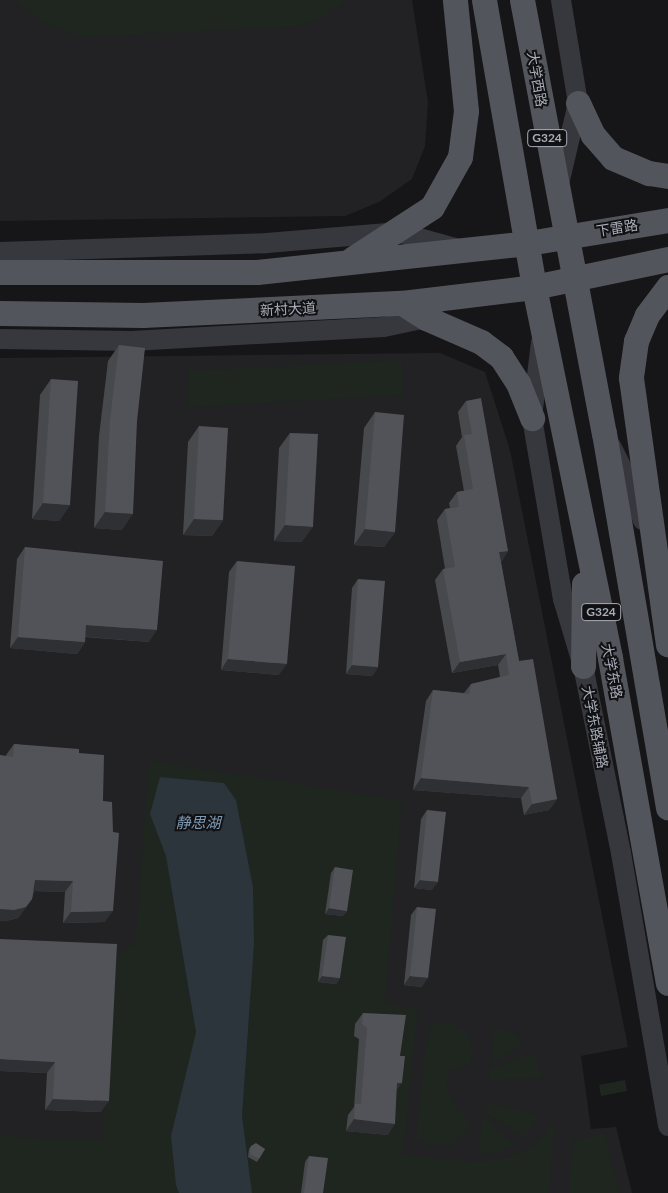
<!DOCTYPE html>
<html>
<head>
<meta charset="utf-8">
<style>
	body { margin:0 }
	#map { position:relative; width:668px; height:1193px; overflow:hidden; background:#161618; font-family:Lato,"Noto Sans SC",sans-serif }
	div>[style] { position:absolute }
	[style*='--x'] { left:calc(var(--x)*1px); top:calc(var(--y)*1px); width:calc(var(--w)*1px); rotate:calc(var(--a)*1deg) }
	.built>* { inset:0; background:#222225 }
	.green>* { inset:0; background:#1e261f }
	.water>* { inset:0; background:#2c353c }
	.minor>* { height:20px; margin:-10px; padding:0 10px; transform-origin:10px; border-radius:10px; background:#37383d }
	.major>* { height:25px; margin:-12.5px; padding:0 12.5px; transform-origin:12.5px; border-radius:12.5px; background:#53555c }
	.wall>* { inset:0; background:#47494d }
	.shaded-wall>* { inset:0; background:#2f3033 }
	.building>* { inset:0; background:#525359 }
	span { translate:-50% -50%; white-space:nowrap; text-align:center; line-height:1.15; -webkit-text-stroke:4px #111113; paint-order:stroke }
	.shield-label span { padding:1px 4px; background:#111113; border:1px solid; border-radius:4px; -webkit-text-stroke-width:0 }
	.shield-label { font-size:12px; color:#a8adb8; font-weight:700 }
	.street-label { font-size:14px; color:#a8adb8 }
	.water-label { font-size:15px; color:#7f9bb3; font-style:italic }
</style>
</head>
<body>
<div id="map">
	<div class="built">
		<div style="clip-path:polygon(0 0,412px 0,428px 102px,425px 146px,412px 179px,379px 202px,345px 216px,0 221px)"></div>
		<div style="clip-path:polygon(440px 353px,485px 372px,510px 450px,628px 1047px,581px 1056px,591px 1129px,616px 1127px,632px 1193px,0 1193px,0 358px)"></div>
	</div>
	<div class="green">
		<div style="clip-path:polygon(16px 0,345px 0,328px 14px,302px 26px,83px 37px,41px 22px)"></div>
		<div style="clip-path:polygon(402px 360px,403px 395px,188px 407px,187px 371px)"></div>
		<div style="clip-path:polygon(149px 760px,402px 801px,385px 1004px,418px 1009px,403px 1155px,479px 1162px,511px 1157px,539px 1141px,555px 1121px,549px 1193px,319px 1193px,305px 1162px,301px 1193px,252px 1193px,242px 1116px,254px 944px,253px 887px,236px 800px,224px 783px,161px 777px,150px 814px,166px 856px,196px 1032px,171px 1136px,179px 1193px,0 1193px,0 1135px,51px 1140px,103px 1139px,114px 960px,136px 941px)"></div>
		<div style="clip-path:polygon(438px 1022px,454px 1024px,469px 1037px,472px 1053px,470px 1066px,451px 1070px,445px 1085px,454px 1105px,469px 1119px,469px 1128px,451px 1147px,429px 1144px,416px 1137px,425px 1054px,430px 1027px)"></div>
		<div style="clip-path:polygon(494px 1027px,512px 1033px,525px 1043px,491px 1064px)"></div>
		<div style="clip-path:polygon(533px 1052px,543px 1077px,489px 1081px,490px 1069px)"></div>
		<div style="clip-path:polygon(625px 1080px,627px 1091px,601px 1096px,599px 1085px)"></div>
		<div style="clip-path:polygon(487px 1101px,539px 1116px,524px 1138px,486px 1113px)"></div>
		<div style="clip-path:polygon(483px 1116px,515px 1145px,500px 1152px,478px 1155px)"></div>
		<div style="clip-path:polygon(604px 1133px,619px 1193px,569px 1193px,572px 1141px)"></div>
	</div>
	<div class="water">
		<div style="clip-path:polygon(160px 777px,224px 783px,236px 800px,253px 887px,254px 944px,242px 1116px,252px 1193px,179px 1193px,176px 1185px,171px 1136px,196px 1032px,166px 856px,150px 814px)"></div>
	</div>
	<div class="minor">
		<div style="--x:559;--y:184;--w:83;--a:-76.8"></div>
		<div style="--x:578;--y:103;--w:104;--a:-99.4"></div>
		<div style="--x:0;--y:252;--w:267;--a:-1.9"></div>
		<div style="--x:267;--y:243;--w:130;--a:-4.8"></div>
		<div style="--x:397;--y:232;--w:60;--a:15.4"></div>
		<div style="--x:0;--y:339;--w:132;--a:0.9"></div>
		<div style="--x:132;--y:341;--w:252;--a:-3.2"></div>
		<div style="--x:384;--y:327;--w:43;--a:-12.1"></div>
		<div style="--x:426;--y:318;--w:9;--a:-36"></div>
		<div style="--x:541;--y:342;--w:77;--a:96.8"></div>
		<div style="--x:532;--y:418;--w:184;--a:80.3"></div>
		<div style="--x:563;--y:599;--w:70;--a:73.4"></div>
		<div style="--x:583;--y:666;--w:191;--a:78.5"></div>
		<div style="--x:621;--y:853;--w:277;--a:80.2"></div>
		<div style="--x:611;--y:446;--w:45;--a:63.4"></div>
		<div style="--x:631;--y:486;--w:36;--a:71"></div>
	</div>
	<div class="major">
		<div style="--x:484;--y:0;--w:291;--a:80.1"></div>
		<div style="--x:534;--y:287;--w:379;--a:78.4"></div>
		<div style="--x:610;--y:658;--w:330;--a:79.9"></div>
		<div style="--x:522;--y:0;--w:441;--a:79.3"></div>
		<div style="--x:604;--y:433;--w:380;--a:80.3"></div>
		<div style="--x:578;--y:103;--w:35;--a:65"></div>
		<div style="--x:593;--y:135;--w:30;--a:49"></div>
		<div style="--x:613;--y:158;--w:39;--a:23"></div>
		<div style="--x:649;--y:173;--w:19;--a:9"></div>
		<div style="--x:352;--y:259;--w:95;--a:-33"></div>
		<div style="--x:432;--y:207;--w:57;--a:-60.8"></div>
		<div style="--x:460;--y:157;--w:46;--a:-82.6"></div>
		<div style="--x:466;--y:111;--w:112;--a:-95.7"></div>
		<div style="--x:0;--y:272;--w:257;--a:0"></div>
		<div style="--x:257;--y:272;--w:273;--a:-6.1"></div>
		<div style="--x:528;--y:243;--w:142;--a:-9.3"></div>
		<div style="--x:668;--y:287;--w:35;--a:127"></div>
		<div style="--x:647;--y:315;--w:28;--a:113"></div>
		<div style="--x:636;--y:341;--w:37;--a:98"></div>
		<div style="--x:631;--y:378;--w:269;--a:82.1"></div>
		<div style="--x:402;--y:303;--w:28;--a:32"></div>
		<div style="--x:426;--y:318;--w:60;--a:23.6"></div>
		<div style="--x:481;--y:342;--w:25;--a:37"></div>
		<div style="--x:501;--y:357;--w:31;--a:57"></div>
		<div style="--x:518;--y:383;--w:38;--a:68"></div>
		<div style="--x:0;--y:313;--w:143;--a:0.8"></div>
		<div style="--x:143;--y:315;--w:259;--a:-2.7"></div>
		<div style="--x:402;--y:303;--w:133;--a:-6.9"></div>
		<div style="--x:534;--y:287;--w:137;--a:-11.8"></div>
		<div style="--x:583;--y:666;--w:82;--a:-89.3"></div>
	</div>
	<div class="wall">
		<div style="clip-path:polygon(119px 345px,122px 530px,94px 528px,99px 436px,108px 361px)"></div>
		<div style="clip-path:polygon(51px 379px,70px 505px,59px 521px,32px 519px,40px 395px)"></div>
		<div style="clip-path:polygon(466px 401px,508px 551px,501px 562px,519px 661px,557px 799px,549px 810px,524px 815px,521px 798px,413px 790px,426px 701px,433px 690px,464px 693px,471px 684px,500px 677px,498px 665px,452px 673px,435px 580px,443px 569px,445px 569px,437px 520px,445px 509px,450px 508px,449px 503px,457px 492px,464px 491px,456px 446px,462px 437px,458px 412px)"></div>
		<div style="clip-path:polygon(375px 412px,395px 532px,384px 547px,354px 545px,364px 428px)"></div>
		<div style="clip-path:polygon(199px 426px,223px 520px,212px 536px,183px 535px,188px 442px)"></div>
		<div style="clip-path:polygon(290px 433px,302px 542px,274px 541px,279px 448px)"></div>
		<div style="clip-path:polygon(25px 547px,149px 642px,85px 637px,85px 642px,77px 654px,10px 648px,17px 559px)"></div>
		<div style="clip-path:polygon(237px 561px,279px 675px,221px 670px,229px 572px)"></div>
		<div style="clip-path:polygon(358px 579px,378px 667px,372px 676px,346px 674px,352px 588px)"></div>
		<div style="clip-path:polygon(14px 744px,79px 753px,103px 801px,105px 922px,63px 923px,65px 892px,34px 891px,32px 899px,18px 918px,6px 921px,6px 755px)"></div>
		<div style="clip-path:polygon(427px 810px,432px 890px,414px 888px,421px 819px)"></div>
		<div style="clip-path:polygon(335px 867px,347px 911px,343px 916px,325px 914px,331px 873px)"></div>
		<div style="clip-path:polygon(417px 907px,422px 987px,404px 985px,411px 915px)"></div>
		<div style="clip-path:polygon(328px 935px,340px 978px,336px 984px,318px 982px,323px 940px)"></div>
		<div style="clip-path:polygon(0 939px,101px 1112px,45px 1110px,47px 1073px,0 1071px)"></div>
		<div style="clip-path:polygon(363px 1013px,400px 1056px,396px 1091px,388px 1135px,346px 1131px,348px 1115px,354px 1107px,359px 1039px,354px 1036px,355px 1024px)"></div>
		<div style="clip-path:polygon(251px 1146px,265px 1149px,257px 1162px,248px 1157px,249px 1149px)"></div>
		<div style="clip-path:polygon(309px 1156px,323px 1193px,301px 1193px,305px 1162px)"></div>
	</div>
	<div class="shaded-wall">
		<div style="clip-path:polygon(43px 503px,70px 505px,59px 521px,32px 519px)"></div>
		<div style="clip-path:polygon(105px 512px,133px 514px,122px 530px,94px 528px)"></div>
		<div style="clip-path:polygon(194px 519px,223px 520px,212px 536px,183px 535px)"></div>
		<div style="clip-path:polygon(285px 525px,313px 527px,302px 542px,274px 541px)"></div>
		<div style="clip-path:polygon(365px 529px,395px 532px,384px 547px,354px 545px)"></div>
		<div style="clip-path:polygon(508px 551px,501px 562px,499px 552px)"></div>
		<div style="clip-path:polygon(86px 625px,157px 630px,149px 642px,78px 636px)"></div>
		<div style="clip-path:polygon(18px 637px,85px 642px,77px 654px,10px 648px)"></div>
		<div style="clip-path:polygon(506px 654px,498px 665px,452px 673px,460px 662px)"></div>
		<div style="clip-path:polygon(228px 659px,287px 664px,279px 675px,221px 670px)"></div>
		<div style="clip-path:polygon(352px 665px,378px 667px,372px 676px,346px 674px)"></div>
		<div style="clip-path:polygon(421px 778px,529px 787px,521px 798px,413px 790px)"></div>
		<div style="clip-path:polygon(557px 799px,549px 810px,524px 815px,532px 804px)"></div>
		<div style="clip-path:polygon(35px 880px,73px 881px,65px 892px,27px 891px)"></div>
		<div style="clip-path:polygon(420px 880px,438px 882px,432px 890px,414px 888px)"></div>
		<div style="clip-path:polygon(32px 899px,18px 918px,6px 921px,0 921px,0 909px)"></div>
		<div style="clip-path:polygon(329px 908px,347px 911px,343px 916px,325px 914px)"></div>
		<div style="clip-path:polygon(113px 911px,105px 922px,63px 923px,71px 912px)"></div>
		<div style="clip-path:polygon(322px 976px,340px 978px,336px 984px,318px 982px)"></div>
		<div style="clip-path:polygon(410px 976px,428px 978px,422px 987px,404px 985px)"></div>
		<div style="clip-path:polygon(0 1059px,55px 1062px,47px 1073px,0 1071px)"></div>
		<div style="clip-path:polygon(397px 1083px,402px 1083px,394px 1094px)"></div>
		<div style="clip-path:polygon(53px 1099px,109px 1101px,101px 1112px,45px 1110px)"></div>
		<div style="clip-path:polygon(354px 1119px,395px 1124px,388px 1135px,346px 1131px)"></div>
	</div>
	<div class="building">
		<div style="clip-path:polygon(119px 345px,145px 348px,137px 421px,133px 514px,105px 512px,110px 420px)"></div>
		<div style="clip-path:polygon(51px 379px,78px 381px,70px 505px,43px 503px)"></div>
		<div style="clip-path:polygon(481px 398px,508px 551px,499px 552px,519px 661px,533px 659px,557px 799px,532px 804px,529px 787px,421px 778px,433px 690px,469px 694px,471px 684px,509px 675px,506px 654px,460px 662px,443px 569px,455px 567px,445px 509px,459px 507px,457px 492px,473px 489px,464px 435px,472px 434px,466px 401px)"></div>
		<div style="clip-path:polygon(375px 412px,404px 415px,395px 532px,365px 529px)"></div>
		<div style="clip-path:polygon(199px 426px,228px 428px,223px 520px,194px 519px)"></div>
		<div style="clip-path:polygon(290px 433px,318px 434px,313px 527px,285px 525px)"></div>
		<div style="clip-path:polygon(25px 547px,163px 561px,157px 630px,86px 625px,85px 642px,18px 637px)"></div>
		<div style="clip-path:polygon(237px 561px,295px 566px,287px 664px,228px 659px)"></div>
		<div style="clip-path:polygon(358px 579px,385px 581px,378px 667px,352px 665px)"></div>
		<div style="clip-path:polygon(14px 744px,79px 749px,79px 753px,104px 755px,103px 801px,112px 802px,113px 832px,119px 833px,113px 911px,71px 912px,73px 881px,35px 880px,32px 899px,26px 907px,14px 910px,0 909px,0 755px,13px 757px)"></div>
		<div style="clip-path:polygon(427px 810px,446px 812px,438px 882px,420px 880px)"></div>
		<div style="clip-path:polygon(335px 867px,353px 870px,347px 911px,329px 908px)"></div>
		<div style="clip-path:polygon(417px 907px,436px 909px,428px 978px,410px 976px)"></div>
		<div style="clip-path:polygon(328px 935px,346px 937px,340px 978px,322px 976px)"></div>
		<div style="clip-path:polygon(0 939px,117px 944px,109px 1101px,53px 1099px,55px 1062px,0 1059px)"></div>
		<div style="clip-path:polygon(363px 1013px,406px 1015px,400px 1056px,405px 1056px,402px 1083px,397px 1083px,395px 1124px,354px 1119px,355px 1104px,361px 1104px,367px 1028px,362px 1024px)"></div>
		<div style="clip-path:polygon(256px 1143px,265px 1149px,259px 1159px,250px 1154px,251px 1146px)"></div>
		<div style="clip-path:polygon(309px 1156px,328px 1158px,323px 1193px,304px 1193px)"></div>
	</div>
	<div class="shield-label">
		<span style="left:547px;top:138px">G324</span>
		<span style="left:601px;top:612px">G324</span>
	</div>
	<div class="street-label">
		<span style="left:537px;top:79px;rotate:80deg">大学西路</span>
		<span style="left:617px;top:228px;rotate:-9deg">下雷路</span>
		<span style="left:288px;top:309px;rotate:-3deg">新村大道</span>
		<span style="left:612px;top:671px;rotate:79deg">大学东路</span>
		<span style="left:595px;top:727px;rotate:79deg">大学东路辅路</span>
	</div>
	<div class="water-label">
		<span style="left:198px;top:823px">静思湖</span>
	</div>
</div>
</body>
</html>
